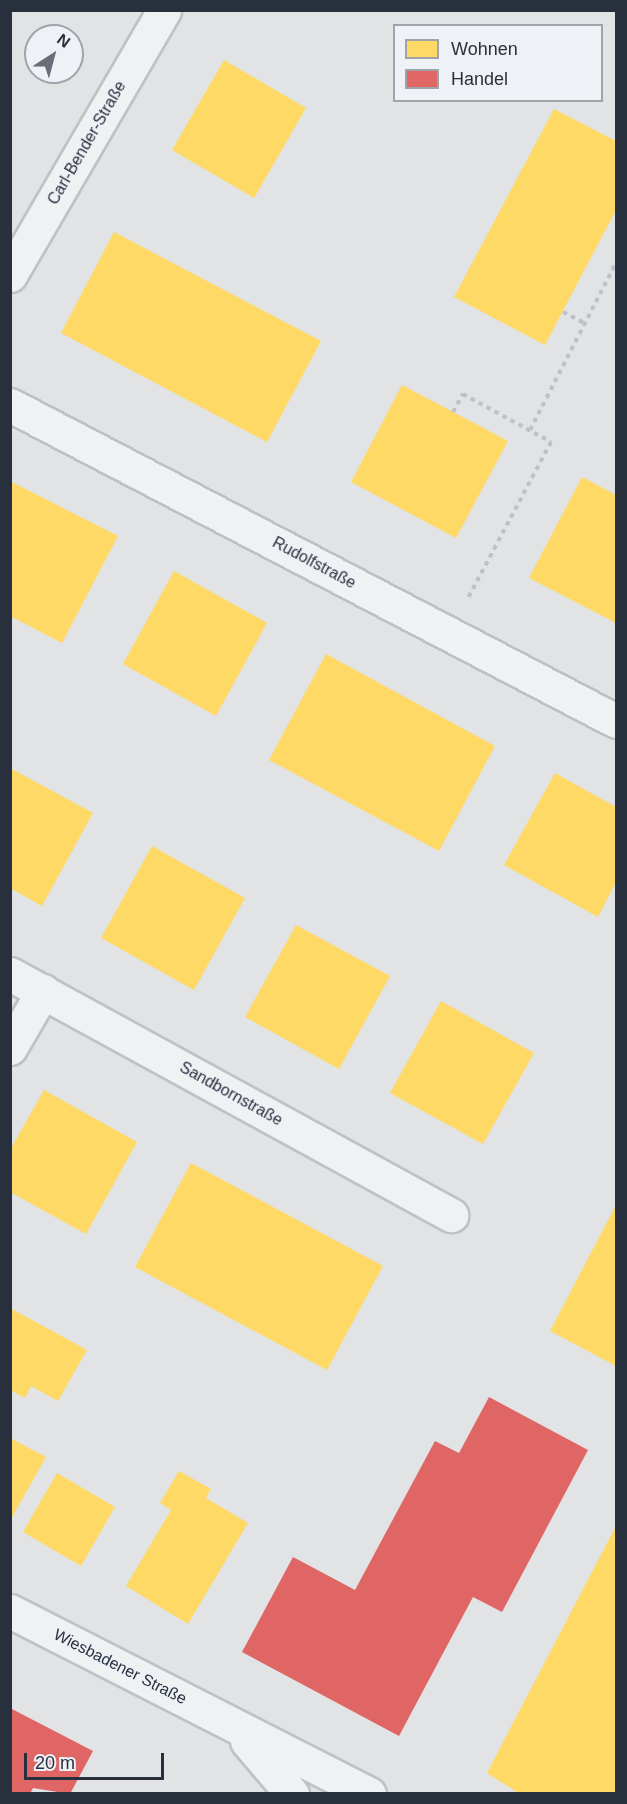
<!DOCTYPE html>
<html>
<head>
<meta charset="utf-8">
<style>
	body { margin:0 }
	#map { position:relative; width:627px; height:1804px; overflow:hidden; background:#e1e3e5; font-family:Arial,sans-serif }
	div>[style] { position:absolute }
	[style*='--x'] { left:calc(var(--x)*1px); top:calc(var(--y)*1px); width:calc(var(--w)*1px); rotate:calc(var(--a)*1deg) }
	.homes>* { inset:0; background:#ffd966 }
	.shops>* { inset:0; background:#e06666 }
	.path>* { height:4px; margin-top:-2px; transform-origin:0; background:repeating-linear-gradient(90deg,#bfc1c6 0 4.5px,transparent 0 9px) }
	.roads { filter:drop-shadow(2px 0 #bfc1c3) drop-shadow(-2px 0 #bfc1c3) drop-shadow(0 2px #bfc1c3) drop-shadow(0 -2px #bfc1c3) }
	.minor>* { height:33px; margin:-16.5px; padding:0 16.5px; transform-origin:16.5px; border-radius:16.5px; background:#f0f1f2 }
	span { translate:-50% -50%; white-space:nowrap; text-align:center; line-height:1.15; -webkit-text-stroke:6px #eef1f5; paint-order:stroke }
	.street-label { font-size:16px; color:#29303d }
	.frame { position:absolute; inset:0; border:12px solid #29303d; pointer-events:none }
	.legend { position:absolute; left:393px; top:24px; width:210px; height:78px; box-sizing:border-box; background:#eef1f5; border:2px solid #9fa4ab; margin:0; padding:8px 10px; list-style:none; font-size:18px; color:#29303d }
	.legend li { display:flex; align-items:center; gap:12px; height:30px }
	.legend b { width:30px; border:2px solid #9fa4ab }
	.north { position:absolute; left:24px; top:24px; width:60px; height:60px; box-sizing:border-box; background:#eef1f5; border:2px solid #9fa4ab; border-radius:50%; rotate:36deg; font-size:16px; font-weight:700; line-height:24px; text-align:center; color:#29303d }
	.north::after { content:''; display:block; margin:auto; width:21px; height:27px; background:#696f78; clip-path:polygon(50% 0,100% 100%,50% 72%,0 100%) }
	.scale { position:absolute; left:24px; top:1753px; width:140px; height:27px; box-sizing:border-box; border:3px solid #29303d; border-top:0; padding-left:8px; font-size:18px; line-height:21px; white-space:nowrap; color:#29303d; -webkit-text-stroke:4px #eef1f5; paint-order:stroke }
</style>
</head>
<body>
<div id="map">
	<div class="homes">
		<div style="clip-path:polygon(224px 60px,306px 108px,254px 198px,172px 150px)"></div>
		<div style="clip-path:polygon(554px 109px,616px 141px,616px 210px,545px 345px,454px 297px)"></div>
		<div style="clip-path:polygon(114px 232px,321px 341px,267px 442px,61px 333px)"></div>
		<div style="clip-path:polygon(402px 385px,508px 441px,456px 538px,351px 482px)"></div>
		<div style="clip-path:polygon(582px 477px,616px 495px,616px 623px,529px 578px)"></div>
		<div style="clip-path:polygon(10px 481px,118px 536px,62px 643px,10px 616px)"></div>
		<div style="clip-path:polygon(174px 571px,267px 623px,216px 716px,123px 664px)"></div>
		<div style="clip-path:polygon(326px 654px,495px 746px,439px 851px,269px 760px)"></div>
		<div style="clip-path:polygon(10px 768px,93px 813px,42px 906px,10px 888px)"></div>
		<div style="clip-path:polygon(555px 773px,616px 807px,616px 882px,598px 917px,504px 865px)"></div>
		<div style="clip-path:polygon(152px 846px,245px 898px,194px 990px,101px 938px)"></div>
		<div style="clip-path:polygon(296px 925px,390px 976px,339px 1069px,245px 1017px)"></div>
		<div style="clip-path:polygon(441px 1001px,534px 1053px,483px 1144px,390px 1093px)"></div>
		<div style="clip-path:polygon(44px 1090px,137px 1142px,86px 1234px,10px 1192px,10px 1150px)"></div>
		<div style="clip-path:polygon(191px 1163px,383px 1266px,327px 1370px,135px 1267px)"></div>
		<div style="clip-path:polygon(616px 1205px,616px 1366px,550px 1331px)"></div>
		<div style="clip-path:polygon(10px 1308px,87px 1350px,58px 1401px,31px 1386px,25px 1398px,10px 1390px)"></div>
		<div style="clip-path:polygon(10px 1438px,46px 1457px,10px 1521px)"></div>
		<div style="clip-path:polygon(179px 1471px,211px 1489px,206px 1498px,248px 1523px,188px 1624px,126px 1586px,171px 1510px,160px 1503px)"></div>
		<div style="clip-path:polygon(57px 1473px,115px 1507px,81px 1566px,23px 1532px)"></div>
		<div style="clip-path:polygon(616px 1526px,616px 1794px,520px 1794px,487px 1773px)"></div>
	</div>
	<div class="shops">
		<div style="clip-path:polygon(489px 1397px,588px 1450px,502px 1612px,473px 1597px,399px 1736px,242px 1652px,293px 1557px,355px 1590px,435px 1441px,459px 1453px)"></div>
		<div style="clip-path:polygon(10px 1708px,93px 1751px,70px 1794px,33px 1788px,30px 1794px,10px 1794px)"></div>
	</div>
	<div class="path">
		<div style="--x:563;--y:312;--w:25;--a:27"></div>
		<div style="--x:453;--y:412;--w:21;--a:-61"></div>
		<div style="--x:463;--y:394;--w:100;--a:28.6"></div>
		<div style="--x:551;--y:442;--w:177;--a:118"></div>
		<div style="--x:530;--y:430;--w:188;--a:-62.8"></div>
	</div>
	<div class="roads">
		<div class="minor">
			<div style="--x:10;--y:275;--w:306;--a:-59.8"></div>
			<div style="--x:10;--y:405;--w:683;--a:27.54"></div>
			<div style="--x:10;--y:974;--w:503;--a:28.66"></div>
			<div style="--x:10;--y:1048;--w:66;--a:-59.9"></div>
			<div style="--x:10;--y:1611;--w:403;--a:27"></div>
			<div style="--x:247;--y:1741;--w:70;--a:49.7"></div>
		</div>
	</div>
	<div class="street-label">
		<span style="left:87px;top:143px;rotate:-60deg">Carl-Bender-Straße</span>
		<span style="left:314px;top:563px;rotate:28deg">Rudolfstraße</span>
		<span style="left:231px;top:1094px;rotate:29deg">Sandbornstraße</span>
		<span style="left:120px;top:1667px;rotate:27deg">Wiesbadener Straße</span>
	</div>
	<div class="frame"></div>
	<ul class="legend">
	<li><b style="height:16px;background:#ffd966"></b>Wohnen</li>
	<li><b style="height:16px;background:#e06666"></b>Handel</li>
	</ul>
	<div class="north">N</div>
	<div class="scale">20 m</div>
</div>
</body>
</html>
